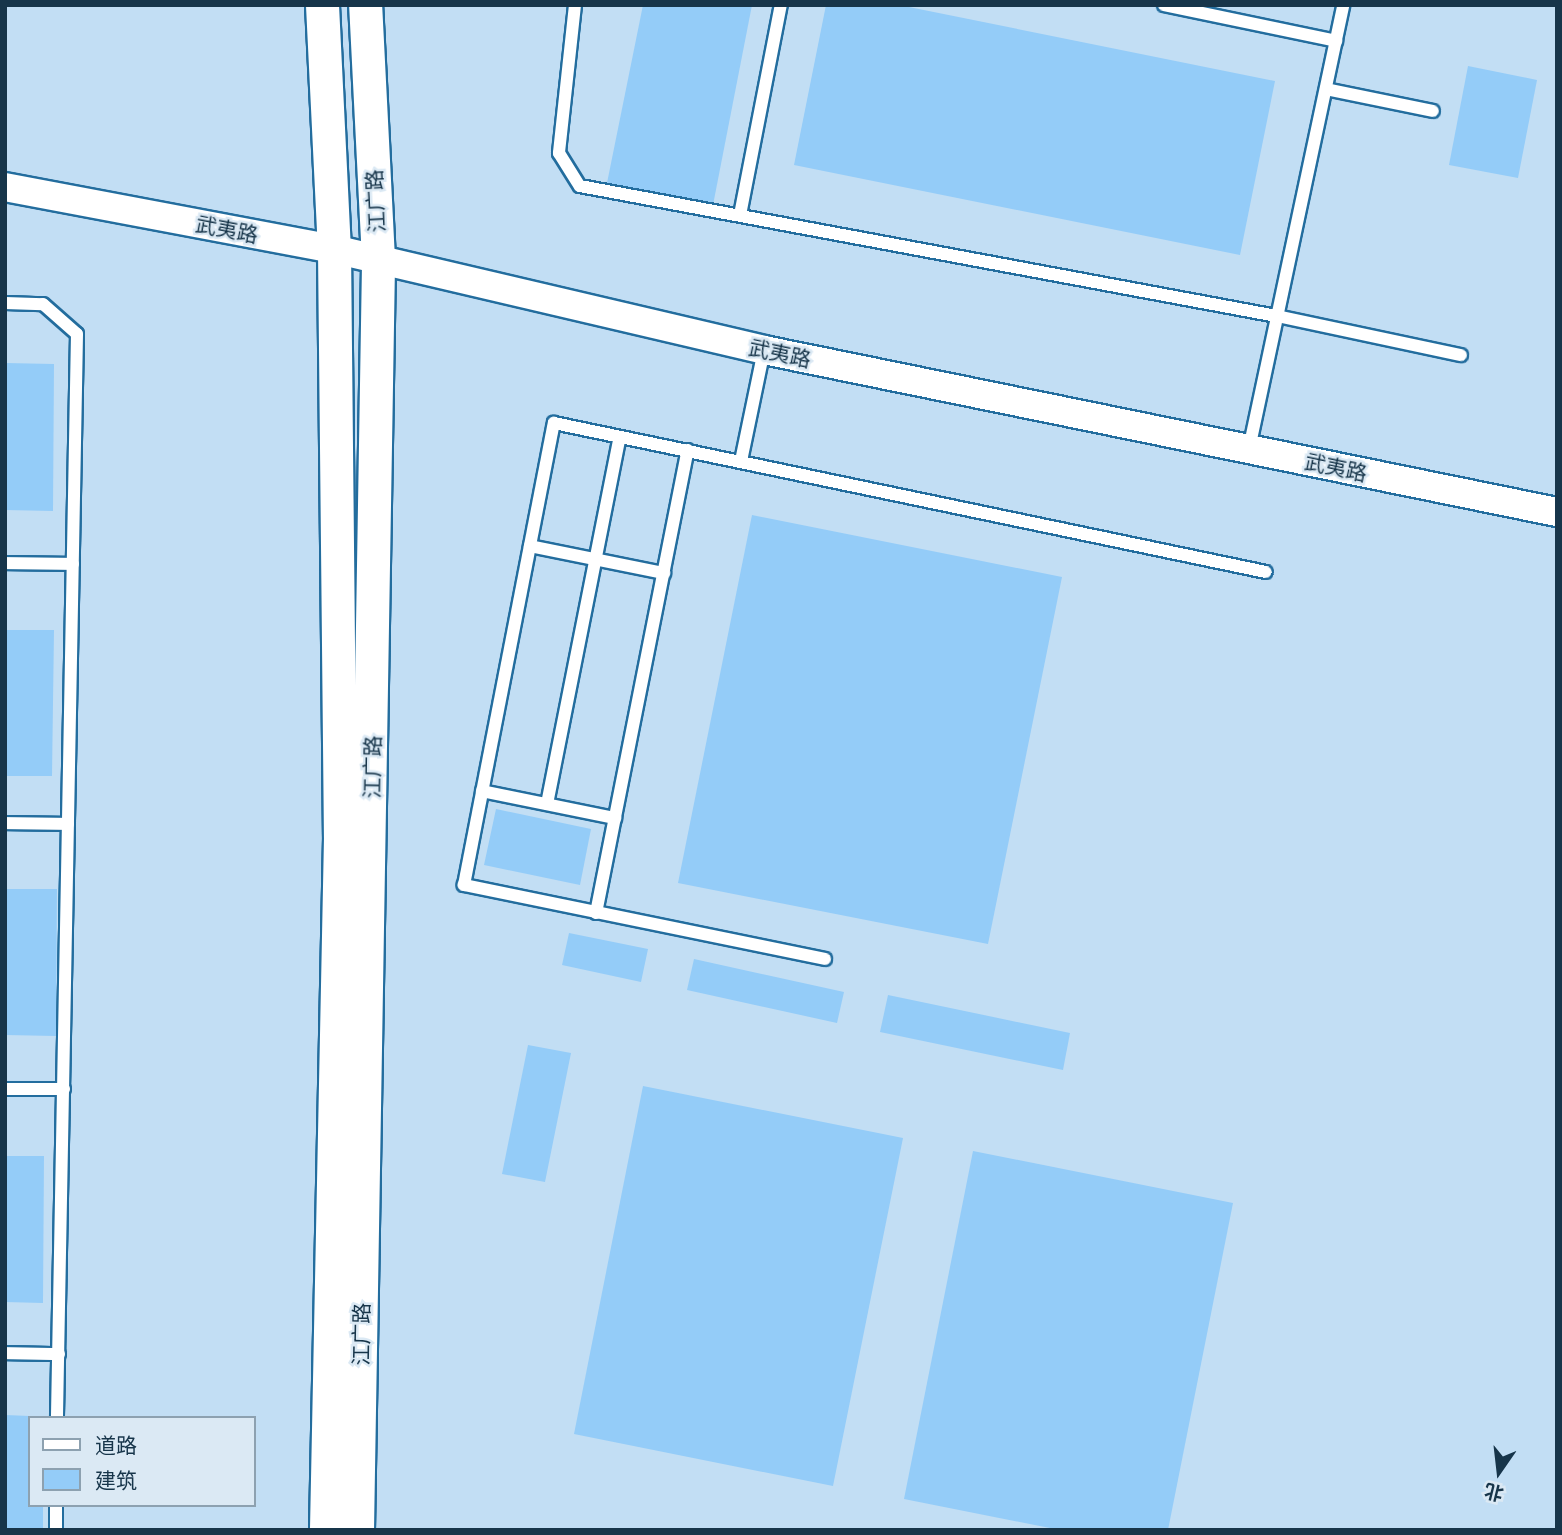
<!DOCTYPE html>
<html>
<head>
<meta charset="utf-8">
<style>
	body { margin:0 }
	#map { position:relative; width:1562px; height:1535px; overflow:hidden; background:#c2def4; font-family:"Titillium Web","Noto Sans SC",sans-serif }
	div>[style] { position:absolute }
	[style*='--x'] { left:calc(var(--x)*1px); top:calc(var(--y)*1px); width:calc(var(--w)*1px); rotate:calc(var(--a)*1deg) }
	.building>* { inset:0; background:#94ccf8 }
	.roads { filter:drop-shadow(2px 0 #236d9e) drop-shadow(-2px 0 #236d9e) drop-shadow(0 2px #236d9e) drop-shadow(0 -2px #236d9e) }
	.service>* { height:12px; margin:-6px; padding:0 6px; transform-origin:6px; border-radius:6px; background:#fff }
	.tertiary>* { height:28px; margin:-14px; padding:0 14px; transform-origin:14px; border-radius:14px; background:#fff }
	.secondary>* { height:33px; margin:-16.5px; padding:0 16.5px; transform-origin:16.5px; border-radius:16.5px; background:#fff }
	span { translate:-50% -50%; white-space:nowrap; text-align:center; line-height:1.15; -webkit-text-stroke:5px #dbe9f4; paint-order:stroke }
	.street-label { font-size:21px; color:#17354a }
	.frame { position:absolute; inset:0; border:7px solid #17354a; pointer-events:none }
	.legend { position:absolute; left:28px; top:1416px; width:228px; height:91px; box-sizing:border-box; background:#dbe9f4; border:2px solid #8da1b0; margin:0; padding:9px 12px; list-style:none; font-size:21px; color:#17354a }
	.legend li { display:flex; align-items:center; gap:14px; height:35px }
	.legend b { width:35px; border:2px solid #8da1b0 }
	.north { position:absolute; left:1464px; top:1437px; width:70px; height:70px; -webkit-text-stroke:5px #dbe9f4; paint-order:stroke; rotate:194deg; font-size:19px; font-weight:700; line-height:28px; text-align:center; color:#17354a }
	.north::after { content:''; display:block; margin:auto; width:24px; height:32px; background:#17354a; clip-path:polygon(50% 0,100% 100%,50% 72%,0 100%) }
</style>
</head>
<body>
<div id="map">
	<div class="building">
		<div style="clip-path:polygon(643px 5px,752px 5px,713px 205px,607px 183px)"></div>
		<div style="clip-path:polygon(826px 5px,899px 5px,1275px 81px,1240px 255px,794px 165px)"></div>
		<div style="clip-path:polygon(1468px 66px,1537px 80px,1518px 178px,1449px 165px)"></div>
		<div style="clip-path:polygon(5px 363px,54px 364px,53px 511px,5px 510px)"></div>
		<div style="clip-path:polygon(752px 515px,1062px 577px,988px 944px,678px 883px)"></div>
		<div style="clip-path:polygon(5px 630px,54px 630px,52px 776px,5px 776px)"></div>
		<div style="clip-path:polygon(496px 809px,591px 829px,580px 885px,484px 865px)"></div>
		<div style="clip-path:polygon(5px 889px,57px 889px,56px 1036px,5px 1035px)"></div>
		<div style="clip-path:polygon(569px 933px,648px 949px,641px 982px,562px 965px)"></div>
		<div style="clip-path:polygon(694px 959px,844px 992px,837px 1023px,687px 990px)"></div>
		<div style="clip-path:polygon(888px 995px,1070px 1033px,1063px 1070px,880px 1032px)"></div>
		<div style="clip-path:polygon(528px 1045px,571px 1053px,545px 1182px,502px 1174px)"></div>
		<div style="clip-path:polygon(643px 1086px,903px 1138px,833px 1486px,574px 1434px)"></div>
		<div style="clip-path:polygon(973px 1151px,1233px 1203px,1168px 1530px,1060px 1530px,904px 1499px)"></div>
		<div style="clip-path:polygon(5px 1156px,44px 1156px,43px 1303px,5px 1302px)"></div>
		<div style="clip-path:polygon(5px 1415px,30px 1416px,30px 1505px,43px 1505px,43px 1530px,5px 1530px)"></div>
	</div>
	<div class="roads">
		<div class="service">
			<div style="--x:575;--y:5;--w:149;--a:96.2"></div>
			<div style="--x:559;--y:153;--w:39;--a:58"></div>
			<div style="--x:580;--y:186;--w:709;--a:10.57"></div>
			<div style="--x:1277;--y:316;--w:188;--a:12"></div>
			<div style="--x:1164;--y:5;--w:176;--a:11.8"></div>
			<div style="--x:1326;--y:89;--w:109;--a:11.6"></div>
			<div style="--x:740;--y:215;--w:214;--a:-79"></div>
			<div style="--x:5;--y:303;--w:38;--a:2"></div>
			<div style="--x:43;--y:304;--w:45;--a:41.4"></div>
			<div style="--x:77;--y:334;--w:1084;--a:91.06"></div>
			<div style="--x:1249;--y:449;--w:454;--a:-78"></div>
			<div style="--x:741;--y:461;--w:113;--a:-78.3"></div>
			<div style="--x:530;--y:546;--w:137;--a:11.4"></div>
			<div style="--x:5;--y:563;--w:68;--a:0.8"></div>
			<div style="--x:482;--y:791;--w:136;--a:11.5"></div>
			<div style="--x:547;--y:804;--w:374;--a:-78.8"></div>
			<div style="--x:5;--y:823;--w:63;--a:0.9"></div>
			<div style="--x:596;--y:913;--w:472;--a:-78.8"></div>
			<div style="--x:825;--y:959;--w:369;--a:-168.4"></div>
			<div style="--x:464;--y:885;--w:471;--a:-79"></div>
			<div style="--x:554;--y:423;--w:727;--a:11.82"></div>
			<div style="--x:5;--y:1089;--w:59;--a:0"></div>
			<div style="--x:5;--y:1353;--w:54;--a:1.1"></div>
			<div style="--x:56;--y:1530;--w:25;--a:-90"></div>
		</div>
		<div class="tertiary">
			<div style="--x:5;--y:187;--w:335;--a:10.7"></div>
			<div style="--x:334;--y:249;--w:442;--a:13.2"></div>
			<div style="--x:764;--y:350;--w:809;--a:11.55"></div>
		</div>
		<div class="secondary">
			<div style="--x:322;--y:5;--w:244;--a:87.2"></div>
			<div style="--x:334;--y:249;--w:588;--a:89.42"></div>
			<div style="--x:340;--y:837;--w:693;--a:91.16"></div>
			<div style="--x:357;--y:1530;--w:1271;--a:-89.05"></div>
			<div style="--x:378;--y:259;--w:254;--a:-92.9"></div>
		</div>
	</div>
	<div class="street-label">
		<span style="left:375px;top:201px;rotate:-93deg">江广路</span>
		<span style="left:227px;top:229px;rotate:11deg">武夷路</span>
		<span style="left:780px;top:353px;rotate:12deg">武夷路</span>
		<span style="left:1336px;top:467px;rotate:12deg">武夷路</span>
		<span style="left:372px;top:767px;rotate:-89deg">江广路</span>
		<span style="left:361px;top:1334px;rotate:-89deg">江广路</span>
	</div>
	<div class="frame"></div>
	<ul class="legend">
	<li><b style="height:9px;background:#fff"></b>道路</li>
	<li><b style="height:19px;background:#94ccf8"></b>建筑</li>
	</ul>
	<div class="north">北</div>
</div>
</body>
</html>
